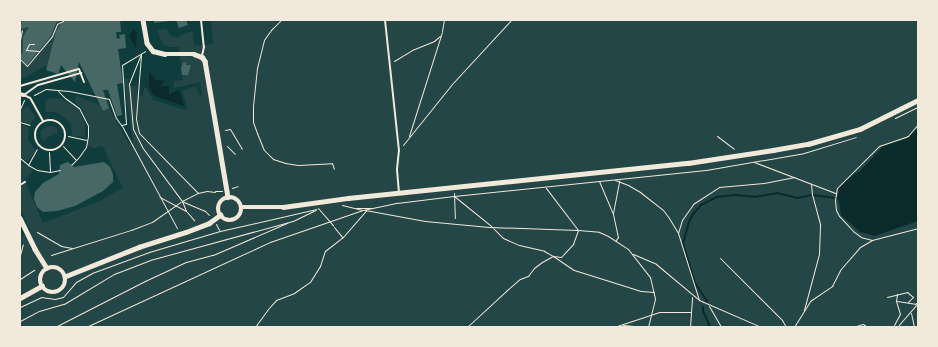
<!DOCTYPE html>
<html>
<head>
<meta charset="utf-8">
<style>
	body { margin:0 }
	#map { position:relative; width:938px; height:347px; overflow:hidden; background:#0f3d3e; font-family:"PT Sans",sans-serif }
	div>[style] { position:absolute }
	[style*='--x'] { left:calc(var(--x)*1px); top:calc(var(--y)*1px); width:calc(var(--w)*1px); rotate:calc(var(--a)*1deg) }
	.green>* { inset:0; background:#244646 }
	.water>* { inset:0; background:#0a2a2b }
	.stream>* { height:2px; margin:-1px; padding:0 1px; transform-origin:1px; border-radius:1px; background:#0a2a2b }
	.building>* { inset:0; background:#486865 }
	.path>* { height:1px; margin:-0.5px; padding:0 0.5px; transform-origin:0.5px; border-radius:0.5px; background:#f1e9da }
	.service>* { height:2px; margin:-1px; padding:0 1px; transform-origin:1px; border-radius:1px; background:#f1e9da }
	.service>.ring { margin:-1px; padding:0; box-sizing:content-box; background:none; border:2px solid #f1e9da; border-radius:50% }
	.minor>* { height:3.5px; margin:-1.75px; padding:0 1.75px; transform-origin:1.75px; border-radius:1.75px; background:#f1e9da }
	.tertiary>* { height:4.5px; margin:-2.25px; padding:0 2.25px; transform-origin:2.25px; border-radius:2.25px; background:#f1e9da }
	.tertiary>.ring { margin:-2.25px; padding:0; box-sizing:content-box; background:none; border:4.5px solid #f1e9da; border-radius:50% }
	span { translate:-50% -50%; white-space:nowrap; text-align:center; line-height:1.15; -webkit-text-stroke:3px #f1e9da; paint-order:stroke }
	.frame { position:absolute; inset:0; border:21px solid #f1e9da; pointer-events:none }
</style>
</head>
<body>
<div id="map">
	<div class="green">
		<div style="clip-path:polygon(64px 20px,56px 31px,47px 65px,20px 80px,20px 29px,29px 27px,23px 37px,23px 51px,20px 57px,27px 65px,51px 36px,56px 23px)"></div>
		<div style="clip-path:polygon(211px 20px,918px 20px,918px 327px,20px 327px,20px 237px,31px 232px,20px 208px,20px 162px,33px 170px,30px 175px,24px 179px,43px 223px,100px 201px,123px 188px,102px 145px,95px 148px,88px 146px,90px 136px,89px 126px,83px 111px,74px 100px,77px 96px,109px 108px,129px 144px,133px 143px,124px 79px,128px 79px,129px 86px,137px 86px,137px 95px,143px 96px,144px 88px,146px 88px,153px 100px,186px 110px,187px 106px,182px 91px,196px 86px,199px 95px,202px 94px,200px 82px,174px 88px,174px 81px,183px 80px,179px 47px,169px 47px,163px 45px,157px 30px,166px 29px,171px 36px,178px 38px,183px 34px,193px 31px,194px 46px,213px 44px)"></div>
		<div style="clip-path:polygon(49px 98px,62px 99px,78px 109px,85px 124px,85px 137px,72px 136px,71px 124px,62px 115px,54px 112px,46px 112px,45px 103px)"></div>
		<div style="clip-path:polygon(27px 106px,36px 117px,29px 125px,20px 120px,20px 113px)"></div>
		<div style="clip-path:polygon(20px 124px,29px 128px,28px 140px,36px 151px,27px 162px,20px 155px)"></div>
		<div style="clip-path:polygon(52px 126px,57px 129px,58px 136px,56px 133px,45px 139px,45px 142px,41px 138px,41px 131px,45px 127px)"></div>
	</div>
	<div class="water">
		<div style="clip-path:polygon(134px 29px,136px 32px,137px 32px,136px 49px,129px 36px)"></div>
		<div style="clip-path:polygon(149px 71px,156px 80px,165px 81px,160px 86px,169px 86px,169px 94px,179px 90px,184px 106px,157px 97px,152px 93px,149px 87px)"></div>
		<div style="clip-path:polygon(918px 128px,918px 221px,875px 236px,860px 232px,841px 215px,839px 201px,836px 198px,838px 196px,839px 188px,853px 175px,860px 171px,883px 146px,906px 139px)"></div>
	</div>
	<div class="stream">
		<div style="--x:706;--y:302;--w:1;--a:-45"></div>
		<div style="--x:707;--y:301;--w:22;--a:-124"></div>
		<div style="--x:695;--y:283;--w:41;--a:-107.1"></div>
		<div style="--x:683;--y:244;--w:23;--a:-75"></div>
		<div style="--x:689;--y:222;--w:9;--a:-63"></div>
		<div style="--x:693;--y:214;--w:12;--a:-48"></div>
		<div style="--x:701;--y:205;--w:18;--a:-27"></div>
		<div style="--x:717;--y:197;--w:17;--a:-7"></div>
		<div style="--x:734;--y:195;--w:21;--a:5"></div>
		<div style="--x:755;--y:197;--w:22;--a:-10"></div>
		<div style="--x:777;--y:193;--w:21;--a:14"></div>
		<div style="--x:797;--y:198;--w:15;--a:-11"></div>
		<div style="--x:812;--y:195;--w:24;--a:7"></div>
		<div style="--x:703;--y:307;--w:4;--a:90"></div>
		<div style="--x:703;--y:311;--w:17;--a:66"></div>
	</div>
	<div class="building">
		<div style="clip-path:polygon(22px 20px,63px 20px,56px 23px,51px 36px,27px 65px,20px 57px,23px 51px,23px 37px,29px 27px,20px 29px)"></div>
		<div style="clip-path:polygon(64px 20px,120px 20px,121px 32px,116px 32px,117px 39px,120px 38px,119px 35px,125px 34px,126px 48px,118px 49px,123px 83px,117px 84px,122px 115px,117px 116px,108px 90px,103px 90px,109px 108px,103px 111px,79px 62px,75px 82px,61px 65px,58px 74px,46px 70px,56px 31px)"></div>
		<div style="clip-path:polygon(154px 20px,170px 20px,170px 21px,154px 23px)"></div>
		<div style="clip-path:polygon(176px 20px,186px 20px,188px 25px,179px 28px)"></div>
		<div style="clip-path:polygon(186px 62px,186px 65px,191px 65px,188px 75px,182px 75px,181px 68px,183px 63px)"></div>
		<div style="clip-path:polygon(68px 162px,74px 167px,104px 162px,110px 167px,113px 174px,113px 182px,103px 191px,75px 206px,57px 211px,43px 212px,37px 207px,34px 199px,35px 192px,43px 183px,59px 174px,60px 165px)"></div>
	</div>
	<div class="path">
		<div style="--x:281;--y:20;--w:14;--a:135"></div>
		<div style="--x:271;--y:30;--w:12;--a:125"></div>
		<div style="--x:264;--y:40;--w:29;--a:104"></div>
		<div style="--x:257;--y:68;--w:39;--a:96"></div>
		<div style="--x:253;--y:107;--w:15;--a:90"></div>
		<div style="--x:253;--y:122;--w:12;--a:70"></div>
		<div style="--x:257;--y:133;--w:18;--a:68"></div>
		<div style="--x:264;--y:150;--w:13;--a:45"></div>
		<div style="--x:273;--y:159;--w:13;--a:18"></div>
		<div style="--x:285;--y:163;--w:13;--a:9"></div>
		<div style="--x:298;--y:165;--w:34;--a:-3"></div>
		<div style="--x:332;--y:163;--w:6;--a:72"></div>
		<div style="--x:442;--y:31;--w:11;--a:-80"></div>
		<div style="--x:20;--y:40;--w:10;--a:-79"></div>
		<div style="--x:34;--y:44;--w:5;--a:180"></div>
		<div style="--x:29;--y:44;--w:7;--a:117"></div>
		<div style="--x:26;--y:50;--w:13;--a:4"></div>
		<div style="--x:141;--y:54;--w:31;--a:112"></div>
		<div style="--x:129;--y:83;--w:46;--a:85"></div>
		<div style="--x:133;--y:129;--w:20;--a:63"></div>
		<div style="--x:142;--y:147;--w:67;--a:53.5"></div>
		<div style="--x:182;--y:201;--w:11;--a:68"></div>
		<div style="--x:186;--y:211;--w:30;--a:-152"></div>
		<div style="--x:141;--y:55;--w:64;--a:94.5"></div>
		<div style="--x:136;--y:119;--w:14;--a:78"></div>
		<div style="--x:139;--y:133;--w:84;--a:45.5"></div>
		<div style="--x:20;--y:59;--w:10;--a:45"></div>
		<div style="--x:27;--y:66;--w:39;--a:-50"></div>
		<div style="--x:52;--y:36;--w:13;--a:-67"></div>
		<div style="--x:57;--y:24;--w:7;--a:-27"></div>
		<div style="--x:394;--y:61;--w:21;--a:-31"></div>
		<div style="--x:412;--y:50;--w:24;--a:-22"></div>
		<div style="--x:434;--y:41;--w:8;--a:-40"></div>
		<div style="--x:58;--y:91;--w:10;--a:45"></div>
		<div style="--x:65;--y:98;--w:17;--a:36"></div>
		<div style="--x:79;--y:108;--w:20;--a:63"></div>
		<div style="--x:88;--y:126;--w:10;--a:90"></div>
		<div style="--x:88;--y:136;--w:11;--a:100"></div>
		<div style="--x:86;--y:147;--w:12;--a:125"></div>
		<div style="--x:79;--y:157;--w:11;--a:135"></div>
		<div style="--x:34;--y:95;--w:13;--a:-27"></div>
		<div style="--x:46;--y:89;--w:23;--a:5"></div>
		<div style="--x:69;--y:91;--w:41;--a:11.3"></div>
		<div style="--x:109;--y:99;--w:20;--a:70"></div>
		<div style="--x:116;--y:118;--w:9;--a:54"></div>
		<div style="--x:121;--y:125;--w:5;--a:-11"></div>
		<div style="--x:126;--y:124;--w:59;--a:-93.9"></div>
		<div style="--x:122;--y:65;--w:27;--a:-31"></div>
		<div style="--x:20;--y:109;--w:10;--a:-66"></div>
		<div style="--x:895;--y:118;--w:25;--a:-26"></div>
		<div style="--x:20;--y:122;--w:10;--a:17"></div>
		<div style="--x:122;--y:126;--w:116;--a:61.7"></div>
		<div style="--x:225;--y:130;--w:5;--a:-11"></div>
		<div style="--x:230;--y:129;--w:23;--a:59"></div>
		<div style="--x:68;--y:136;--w:19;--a:12"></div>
		<div style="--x:409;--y:136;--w:109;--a:-72.4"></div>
		<div style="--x:717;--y:136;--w:21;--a:37"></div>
		<div style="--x:403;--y:145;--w:78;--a:-51.2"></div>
		<div style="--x:452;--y:84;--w:87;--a:-47.3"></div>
		<div style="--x:63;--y:146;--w:19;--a:47"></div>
		<div style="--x:227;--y:146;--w:11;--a:45"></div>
		<div style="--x:49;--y:152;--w:19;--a:87"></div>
		<div style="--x:20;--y:158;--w:11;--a:41"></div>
		<div style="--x:28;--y:165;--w:10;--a:29"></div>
		<div style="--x:37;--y:170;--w:13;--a:9"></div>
		<div style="--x:50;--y:172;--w:10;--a:-11"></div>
		<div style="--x:754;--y:162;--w:87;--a:20.9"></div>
		<div style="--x:28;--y:165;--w:18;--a:-61"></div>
		<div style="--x:615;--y:180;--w:14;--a:21"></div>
		<div style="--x:628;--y:185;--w:14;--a:30"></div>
		<div style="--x:640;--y:192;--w:29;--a:38"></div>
		<div style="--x:663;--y:210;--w:10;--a:53"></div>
		<div style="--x:669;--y:218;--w:17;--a:59"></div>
		<div style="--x:678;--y:233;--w:70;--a:72.6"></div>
		<div style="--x:599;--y:181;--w:36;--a:67"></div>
		<div style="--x:613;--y:214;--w:24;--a:78"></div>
		<div style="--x:618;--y:237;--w:4;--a:124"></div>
		<div style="--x:232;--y:188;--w:6;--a:-18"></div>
		<div style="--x:215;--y:191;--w:7;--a:0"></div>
		<div style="--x:454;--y:193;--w:25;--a:88"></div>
		<div style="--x:454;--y:196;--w:48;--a:39"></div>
		<div style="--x:342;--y:205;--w:21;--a:14"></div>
		<div style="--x:318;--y:208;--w:23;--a:49"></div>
		<div style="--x:356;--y:208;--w:15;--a:0"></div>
		<div style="--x:365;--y:210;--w:61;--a:10.4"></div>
		<div style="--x:425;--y:221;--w:64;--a:5.4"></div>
		<div style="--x:489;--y:227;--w:89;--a:1.9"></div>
		<div style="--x:578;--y:230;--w:21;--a:5"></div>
		<div style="--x:599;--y:232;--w:10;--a:24"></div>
		<div style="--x:608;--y:236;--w:24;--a:33"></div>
		<div style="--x:628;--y:249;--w:36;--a:52"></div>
		<div style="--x:650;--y:277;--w:23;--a:77"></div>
		<div style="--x:655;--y:299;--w:29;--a:104"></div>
		<div style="--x:187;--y:212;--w:11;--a:49"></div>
		<div style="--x:613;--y:213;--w:33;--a:-79"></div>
		<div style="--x:209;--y:215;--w:6;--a:-135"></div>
		<div style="--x:205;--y:211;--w:25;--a:-157"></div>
		<div style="--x:182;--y:201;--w:18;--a:-27"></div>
		<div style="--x:198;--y:193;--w:9;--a:-13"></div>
		<div style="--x:207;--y:191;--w:8;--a:7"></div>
		<div style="--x:216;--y:224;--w:7;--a:63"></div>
		<div style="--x:334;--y:227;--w:13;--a:51"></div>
		<div style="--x:493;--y:228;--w:14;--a:45"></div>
		<div style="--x:503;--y:238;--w:17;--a:24"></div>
		<div style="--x:519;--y:245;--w:26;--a:13"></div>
		<div style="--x:544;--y:251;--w:10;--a:29"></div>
		<div style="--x:553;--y:256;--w:8;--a:7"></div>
		<div style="--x:561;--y:257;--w:18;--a:-47"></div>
		<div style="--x:573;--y:244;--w:15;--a:-70"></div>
		<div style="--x:578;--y:230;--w:53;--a:-127.3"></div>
		<div style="--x:37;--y:232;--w:28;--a:30"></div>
		<div style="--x:61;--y:246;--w:11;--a:10"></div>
		<div style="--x:678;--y:233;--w:14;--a:-73"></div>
		<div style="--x:682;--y:220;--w:19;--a:-55"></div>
		<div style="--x:693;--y:204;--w:31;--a:-33"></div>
		<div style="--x:719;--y:187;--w:45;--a:-5.1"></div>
		<div style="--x:764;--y:183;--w:31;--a:-11"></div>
		<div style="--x:872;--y:240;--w:11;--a:-165"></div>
		<div style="--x:861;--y:237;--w:9;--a:-144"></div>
		<div style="--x:854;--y:232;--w:22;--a:-133"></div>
		<div style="--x:839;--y:216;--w:7;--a:-117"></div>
		<div style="--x:836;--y:210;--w:10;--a:-96"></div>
		<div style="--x:835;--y:200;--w:12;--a:-81"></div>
		<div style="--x:837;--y:188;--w:59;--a:-45"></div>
		<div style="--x:879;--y:146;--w:31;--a:-19"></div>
		<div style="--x:908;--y:136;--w:16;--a:-50"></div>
		<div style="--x:633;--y:254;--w:25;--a:23"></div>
		<div style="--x:656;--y:264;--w:56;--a:39.9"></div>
		<div style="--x:699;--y:300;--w:68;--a:23.5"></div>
		<div style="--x:20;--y:255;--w:11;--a:-75"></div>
		<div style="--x:51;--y:255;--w:84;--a:-17.4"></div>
		<div style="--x:131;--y:230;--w:22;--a:-21"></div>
		<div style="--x:152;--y:222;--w:35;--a:-35"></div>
		<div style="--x:720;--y:258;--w:88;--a:45"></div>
		<div style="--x:782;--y:320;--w:8;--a:60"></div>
		<div style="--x:20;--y:279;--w:17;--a:-33"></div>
		<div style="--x:887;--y:297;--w:21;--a:-14"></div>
		<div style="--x:907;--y:292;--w:8;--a:40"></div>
		<div style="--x:913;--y:297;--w:7;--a:135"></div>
		<div style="--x:897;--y:301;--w:18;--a:9"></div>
		<div style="--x:915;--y:304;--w:4;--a:-34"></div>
		<div style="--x:709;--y:306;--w:24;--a:60"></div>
		<div style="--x:20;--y:307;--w:23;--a:-25"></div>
		<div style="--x:41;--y:297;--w:14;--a:8"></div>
		<div style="--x:55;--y:299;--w:8;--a:-14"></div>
		<div style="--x:63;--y:297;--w:20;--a:-49"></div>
		<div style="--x:76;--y:282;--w:18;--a:-29"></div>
		<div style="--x:92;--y:273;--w:61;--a:-20.2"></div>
		<div style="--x:149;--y:252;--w:74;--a:-16.5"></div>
		<div style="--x:220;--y:231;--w:99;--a:-12.8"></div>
		<div style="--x:804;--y:310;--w:58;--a:-75"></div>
		<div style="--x:819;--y:254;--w:30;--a:-88"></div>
		<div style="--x:820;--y:224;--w:30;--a:-105"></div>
		<div style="--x:812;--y:195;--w:11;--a:-95"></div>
		<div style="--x:911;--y:313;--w:14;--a:78"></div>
		<div style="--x:20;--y:321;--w:21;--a:-28"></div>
		<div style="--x:39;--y:311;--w:26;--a:-16"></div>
		<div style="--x:64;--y:304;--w:58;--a:-31"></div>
		<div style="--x:114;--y:274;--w:39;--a:-21"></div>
		<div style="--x:150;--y:260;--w:148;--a:-15.3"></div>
		<div style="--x:293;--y:221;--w:25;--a:-26"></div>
		<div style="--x:623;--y:325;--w:22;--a:5"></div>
		<div style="--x:55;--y:327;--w:101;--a:-27.1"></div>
		<div style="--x:145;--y:281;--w:45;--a:-24.9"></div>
		<div style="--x:186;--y:262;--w:28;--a:-15"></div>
		<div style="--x:213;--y:255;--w:81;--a:-23.4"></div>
		<div style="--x:86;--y:327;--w:203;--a:-24.8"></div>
		<div style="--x:270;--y:242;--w:98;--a:-19"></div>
		<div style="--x:363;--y:210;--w:35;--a:-12"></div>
		<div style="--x:397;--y:203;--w:57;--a:-7"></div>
		<div style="--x:454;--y:196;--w:253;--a:-5.9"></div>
		<div style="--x:706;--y:170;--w:99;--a:-9.8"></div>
		<div style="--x:804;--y:153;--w:54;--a:-17.1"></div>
		<div style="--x:255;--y:327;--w:22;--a:-54"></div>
		<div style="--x:268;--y:309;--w:12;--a:-48"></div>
		<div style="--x:276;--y:300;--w:19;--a:-21"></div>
		<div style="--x:294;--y:293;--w:19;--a:-35"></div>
		<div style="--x:310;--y:282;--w:19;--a:-58"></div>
		<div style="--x:320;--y:266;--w:16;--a:-72"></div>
		<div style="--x:325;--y:251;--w:23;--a:-38"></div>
		<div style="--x:343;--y:237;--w:35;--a:-49"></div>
		<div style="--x:467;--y:327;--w:53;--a:-42.7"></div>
		<div style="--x:506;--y:291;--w:18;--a:-41"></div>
		<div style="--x:520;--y:279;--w:9;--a:-21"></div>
		<div style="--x:528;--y:276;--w:10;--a:-53"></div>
		<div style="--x:534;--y:268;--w:10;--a:-37"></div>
		<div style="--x:542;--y:262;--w:13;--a:-29"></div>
		<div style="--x:553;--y:256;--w:25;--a:34"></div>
		<div style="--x:574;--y:270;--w:70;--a:17.4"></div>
		<div style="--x:641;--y:291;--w:13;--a:4"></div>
		<div style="--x:614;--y:327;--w:47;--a:-18.4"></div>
		<div style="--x:659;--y:312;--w:32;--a:0"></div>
		<div style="--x:690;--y:327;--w:30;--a:-86"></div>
		<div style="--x:794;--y:327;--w:31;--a:-58"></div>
		<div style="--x:810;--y:301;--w:27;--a:-34"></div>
		<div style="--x:832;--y:286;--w:18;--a:-63"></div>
		<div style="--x:840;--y:270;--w:30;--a:-49"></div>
		<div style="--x:860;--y:247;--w:14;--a:-30"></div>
		<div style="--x:872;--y:240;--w:48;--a:-14.6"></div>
		<div style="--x:853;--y:327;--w:10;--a:-17"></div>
		<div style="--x:863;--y:324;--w:5;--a:37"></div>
		<div style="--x:893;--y:327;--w:15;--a:-62"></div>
		<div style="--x:900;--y:314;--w:14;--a:-107"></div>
		<div style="--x:896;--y:301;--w:7;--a:-82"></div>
		<div style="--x:897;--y:327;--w:32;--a:-49"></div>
	</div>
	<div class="service">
		<div style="--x:201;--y:20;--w:27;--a:84"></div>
		<div style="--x:204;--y:47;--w:9;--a:103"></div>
		<div style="--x:385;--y:20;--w:131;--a:83.9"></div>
		<div style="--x:399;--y:150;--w:20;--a:96"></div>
		<div style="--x:397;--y:170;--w:22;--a:85"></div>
		<div style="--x:20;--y:86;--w:61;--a:-16.1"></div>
		<div style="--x:79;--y:69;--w:14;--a:69"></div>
		<div class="ring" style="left:35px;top:120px;width:28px;height:28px"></div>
		<div style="--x:43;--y:121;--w:26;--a:-119"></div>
		<div style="--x:30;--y:98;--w:7;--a:-153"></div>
		<div style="--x:24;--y:95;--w:17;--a:-36"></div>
		<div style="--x:38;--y:85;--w:45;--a:-15.6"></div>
		<div style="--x:20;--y:185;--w:6;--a:-31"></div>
	</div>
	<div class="minor">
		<div style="--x:20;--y:94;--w:4;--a:14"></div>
	</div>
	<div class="tertiary">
		<div style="--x:143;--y:20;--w:23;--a:80"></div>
		<div style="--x:147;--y:43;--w:10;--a:53"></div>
		<div style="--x:153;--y:51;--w:12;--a:14"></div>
		<div style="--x:165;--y:54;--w:29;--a:0"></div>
		<div style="--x:194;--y:54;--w:9;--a:21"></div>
		<div style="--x:202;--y:57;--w:5;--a:53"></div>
		<div style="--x:205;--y:61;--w:138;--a:80.4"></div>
		<div class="ring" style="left:218px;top:197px;width:19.5px;height:19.5px"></div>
		<div style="--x:242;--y:207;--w:41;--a:0"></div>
		<div style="--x:283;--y:207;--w:66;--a:-7.9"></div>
		<div style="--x:348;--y:198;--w:342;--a:-5.9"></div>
		<div style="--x:688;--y:163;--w:86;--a:-8.7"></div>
		<div style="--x:773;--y:150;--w:36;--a:-10"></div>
		<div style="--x:808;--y:144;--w:54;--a:-16.1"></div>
		<div style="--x:860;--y:129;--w:65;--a:-26.6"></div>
		<div style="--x:20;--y:218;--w:34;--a:64"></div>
		<div style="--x:35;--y:249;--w:22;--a:58"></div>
		<div class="ring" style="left:40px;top:267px;width:21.5px;height:21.5px"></div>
		<div style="--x:66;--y:276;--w:79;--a:-21.7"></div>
		<div style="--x:139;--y:247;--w:49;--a:-17.7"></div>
		<div style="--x:186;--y:232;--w:25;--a:-21"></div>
		<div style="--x:209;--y:223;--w:14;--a:-36"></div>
		<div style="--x:20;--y:298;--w:25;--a:-29"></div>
	</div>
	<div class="frame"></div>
</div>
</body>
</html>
